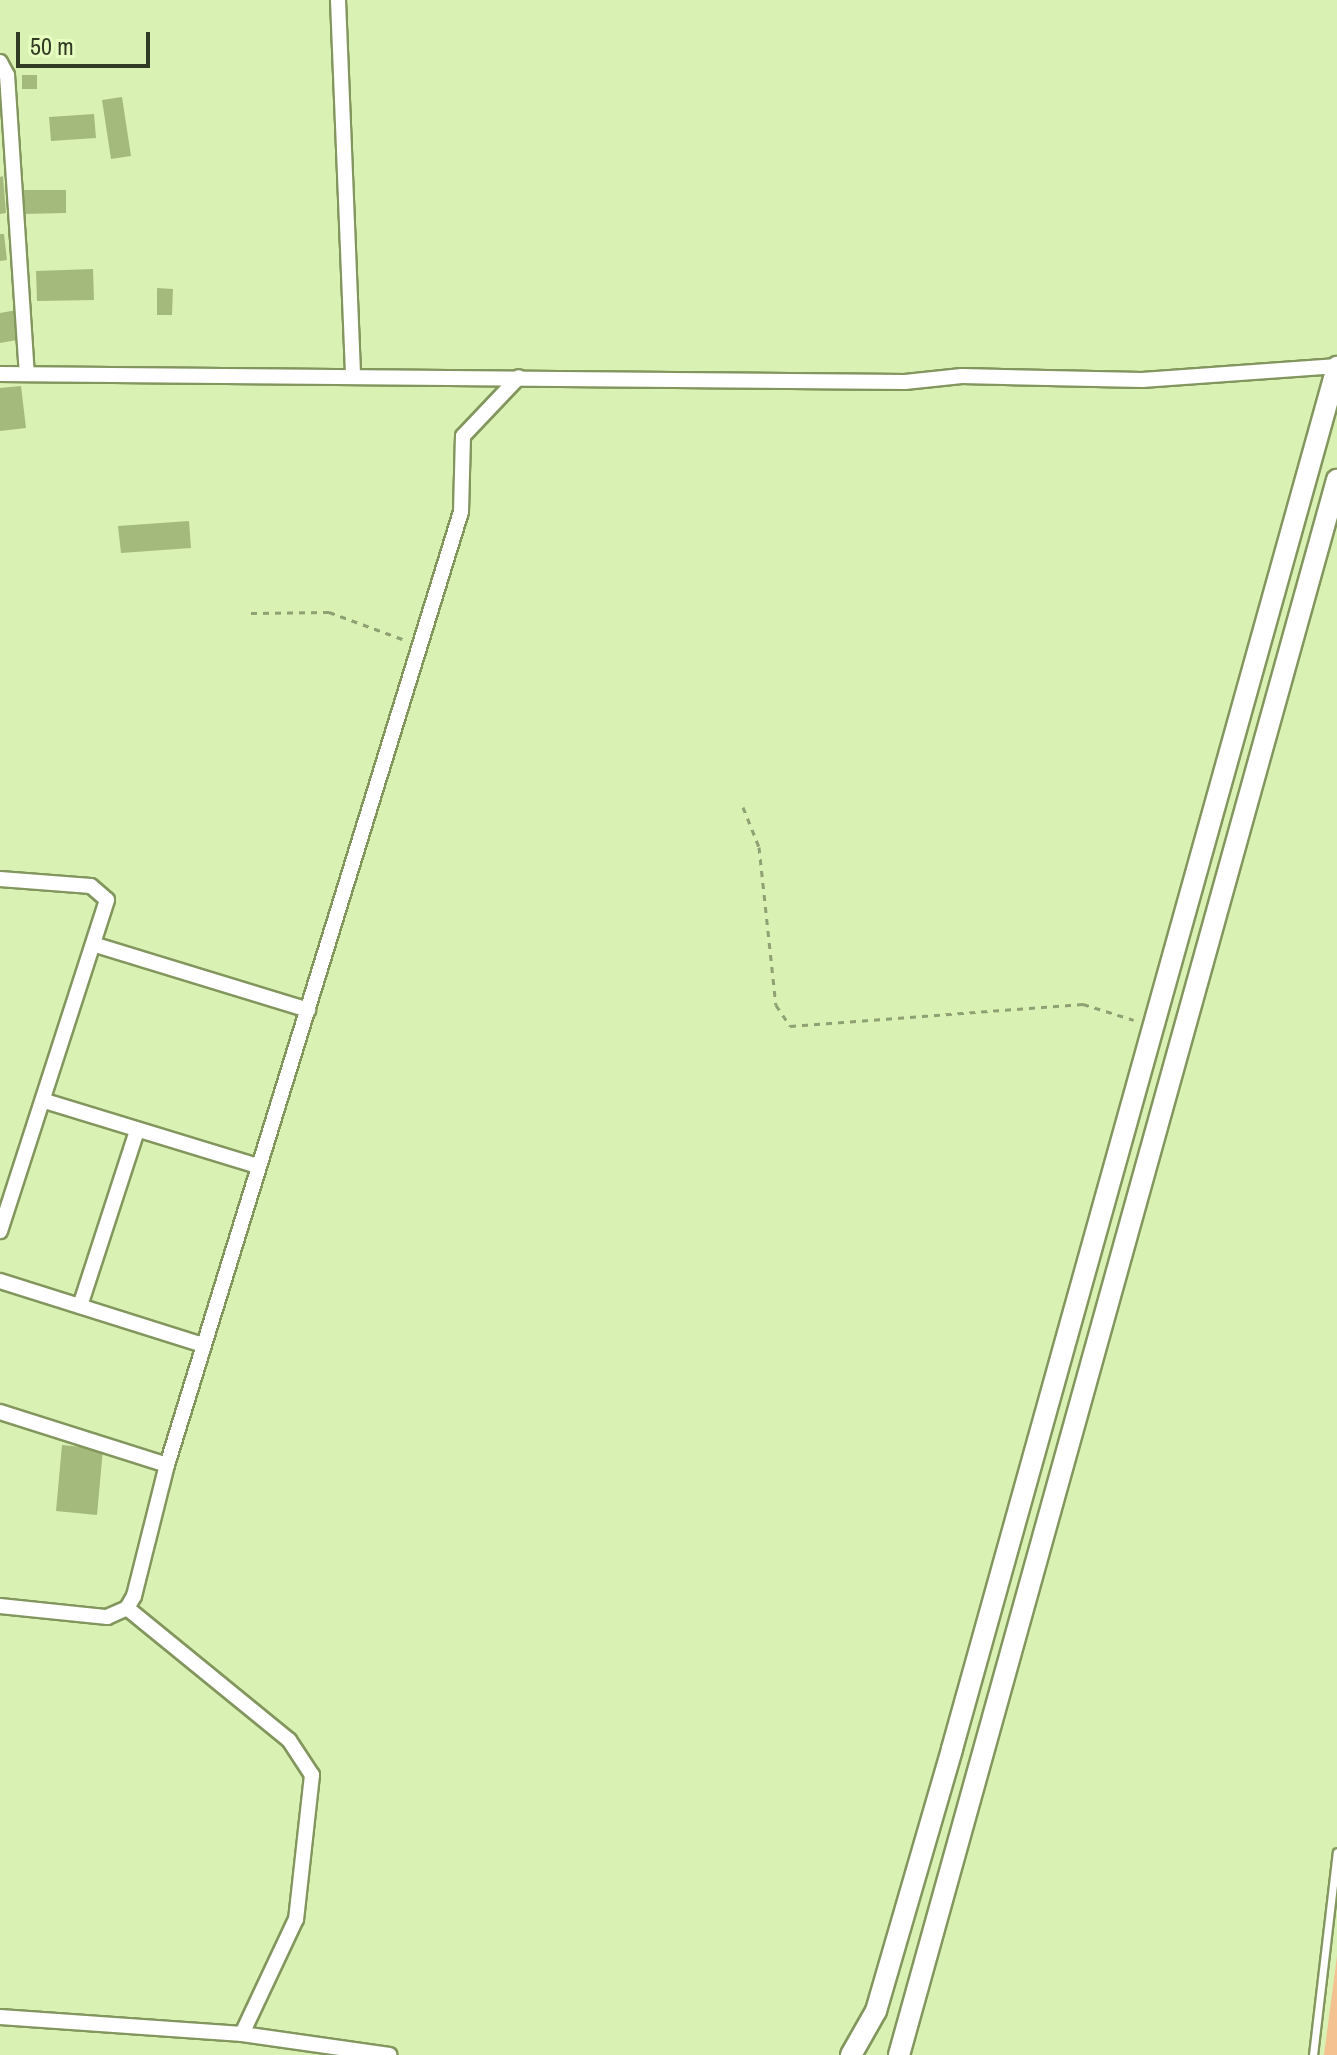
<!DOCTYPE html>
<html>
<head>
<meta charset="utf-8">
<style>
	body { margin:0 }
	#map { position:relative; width:1337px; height:2055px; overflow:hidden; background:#daf1b4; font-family:"Archivo Narrow",sans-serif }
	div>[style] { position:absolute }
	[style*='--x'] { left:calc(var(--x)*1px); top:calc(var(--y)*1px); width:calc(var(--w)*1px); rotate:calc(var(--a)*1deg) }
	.green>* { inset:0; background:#f4c191 }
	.building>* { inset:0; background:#a4ba7c }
	.path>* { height:3px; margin-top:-1.5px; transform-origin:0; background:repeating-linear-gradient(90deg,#8fa073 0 6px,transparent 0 12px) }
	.roads { filter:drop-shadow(2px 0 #82965e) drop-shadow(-2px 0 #82965e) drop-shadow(0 2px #82965e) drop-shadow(0 -2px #82965e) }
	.lane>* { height:7px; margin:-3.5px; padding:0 3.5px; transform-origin:3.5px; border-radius:3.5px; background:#fff }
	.street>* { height:14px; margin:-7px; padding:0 7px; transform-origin:7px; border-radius:7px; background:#fff }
	.secondary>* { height:20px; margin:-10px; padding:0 10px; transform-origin:10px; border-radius:10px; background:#fff }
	span { translate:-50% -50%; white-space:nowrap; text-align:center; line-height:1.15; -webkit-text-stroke:8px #e7fec1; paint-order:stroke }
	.scale { position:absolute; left:16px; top:32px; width:134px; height:36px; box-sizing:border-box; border:4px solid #313a22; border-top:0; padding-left:10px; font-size:24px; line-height:28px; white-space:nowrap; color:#313a22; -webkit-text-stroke:6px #e7fec1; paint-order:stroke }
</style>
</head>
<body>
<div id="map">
	<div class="green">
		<div style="clip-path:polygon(1337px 1956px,1337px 2055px,1324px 2055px)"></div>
	</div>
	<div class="building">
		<div style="clip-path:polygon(22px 75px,37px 75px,37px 89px,22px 89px)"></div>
		<div style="clip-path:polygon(122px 97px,131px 156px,111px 159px,102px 100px)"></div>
		<div style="clip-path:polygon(94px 114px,96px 138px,51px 141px,49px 117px)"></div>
		<div style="clip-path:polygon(3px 176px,6px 213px,0 214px,0 177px)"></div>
		<div style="clip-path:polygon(22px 190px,66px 190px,66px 213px,22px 214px)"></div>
		<div style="clip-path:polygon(0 234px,4px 234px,7px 260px,0 261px)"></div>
		<div style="clip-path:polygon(93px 269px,94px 300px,37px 301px,36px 271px)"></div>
		<div style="clip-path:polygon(157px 288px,173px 289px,172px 315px,157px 315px)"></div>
		<div style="clip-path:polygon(17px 310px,23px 339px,0 343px,0 313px)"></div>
		<div style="clip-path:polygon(21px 386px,26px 428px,0 431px,0 388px)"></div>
		<div style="clip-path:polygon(189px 521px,191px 548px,121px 553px,118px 526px)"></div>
		<div style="clip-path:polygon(62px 1445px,103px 1449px,97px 1515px,56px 1511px)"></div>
	</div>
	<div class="path">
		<div style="--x:251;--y:613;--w:78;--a:-0.7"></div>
		<div style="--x:329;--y:612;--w:81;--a:20.2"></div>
		<div style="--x:743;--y:807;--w:43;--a:68.2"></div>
		<div style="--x:759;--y:847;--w:159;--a:83.9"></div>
		<div style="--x:776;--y:1005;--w:25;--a:56"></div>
		<div style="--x:790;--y:1026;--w:294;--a:-4.3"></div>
		<div style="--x:1083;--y:1004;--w:53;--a:17.4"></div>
	</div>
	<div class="roads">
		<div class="lane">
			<div style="--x:1313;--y:2055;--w:204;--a:-83.3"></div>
		</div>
		<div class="street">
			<div style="--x:338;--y:0;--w:375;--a:87.7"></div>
			<div style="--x:0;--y:62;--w:15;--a:62"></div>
			<div style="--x:7;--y:75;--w:299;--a:86.2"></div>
			<div style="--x:0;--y:374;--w:905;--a:0.51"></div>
			<div style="--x:905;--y:382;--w:57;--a:-6"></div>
			<div style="--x:962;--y:376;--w:180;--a:1.3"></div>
			<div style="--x:1142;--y:380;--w:196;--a:-4.1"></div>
			<div style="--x:0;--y:879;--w:91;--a:4.4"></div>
			<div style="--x:91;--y:886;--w:21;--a:41"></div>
			<div style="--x:107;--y:900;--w:348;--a:107.9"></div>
			<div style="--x:96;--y:945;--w:222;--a:17"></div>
			<div style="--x:45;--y:1101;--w:223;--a:17"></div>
			<div style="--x:0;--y:1281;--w:213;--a:17.5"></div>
			<div style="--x:80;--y:1306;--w:184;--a:-72"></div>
			<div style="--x:0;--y:1412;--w:175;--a:17.6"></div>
			<div style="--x:0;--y:1606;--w:108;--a:5.9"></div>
			<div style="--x:107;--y:1617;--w:22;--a:-24"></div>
			<div style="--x:127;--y:1608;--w:14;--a:-60"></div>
			<div style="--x:134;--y:1596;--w:135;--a:-75.9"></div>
			<div style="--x:167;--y:1465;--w:997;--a:-72.86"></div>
			<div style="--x:461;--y:512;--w:76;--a:-88.5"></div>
			<div style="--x:463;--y:436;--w:81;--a:-46.5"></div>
			<div style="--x:127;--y:1608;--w:209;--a:39.2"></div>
			<div style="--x:289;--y:1740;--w:42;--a:56.7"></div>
			<div style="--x:312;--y:1775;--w:145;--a:96.3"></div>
			<div style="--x:296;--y:1919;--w:127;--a:115.2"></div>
			<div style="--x:0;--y:2017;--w:243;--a:4"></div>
			<div style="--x:242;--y:2034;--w:149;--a:8.1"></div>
		</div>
		<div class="secondary">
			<div style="--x:851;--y:2055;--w:51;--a:-60.4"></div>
			<div style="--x:876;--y:2011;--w:273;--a:-73.8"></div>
			<div style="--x:952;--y:1749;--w:1435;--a:-74.43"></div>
			<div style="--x:899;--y:2055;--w:1635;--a:-74.46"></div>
		</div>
	</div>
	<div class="scale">50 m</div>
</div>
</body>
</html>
